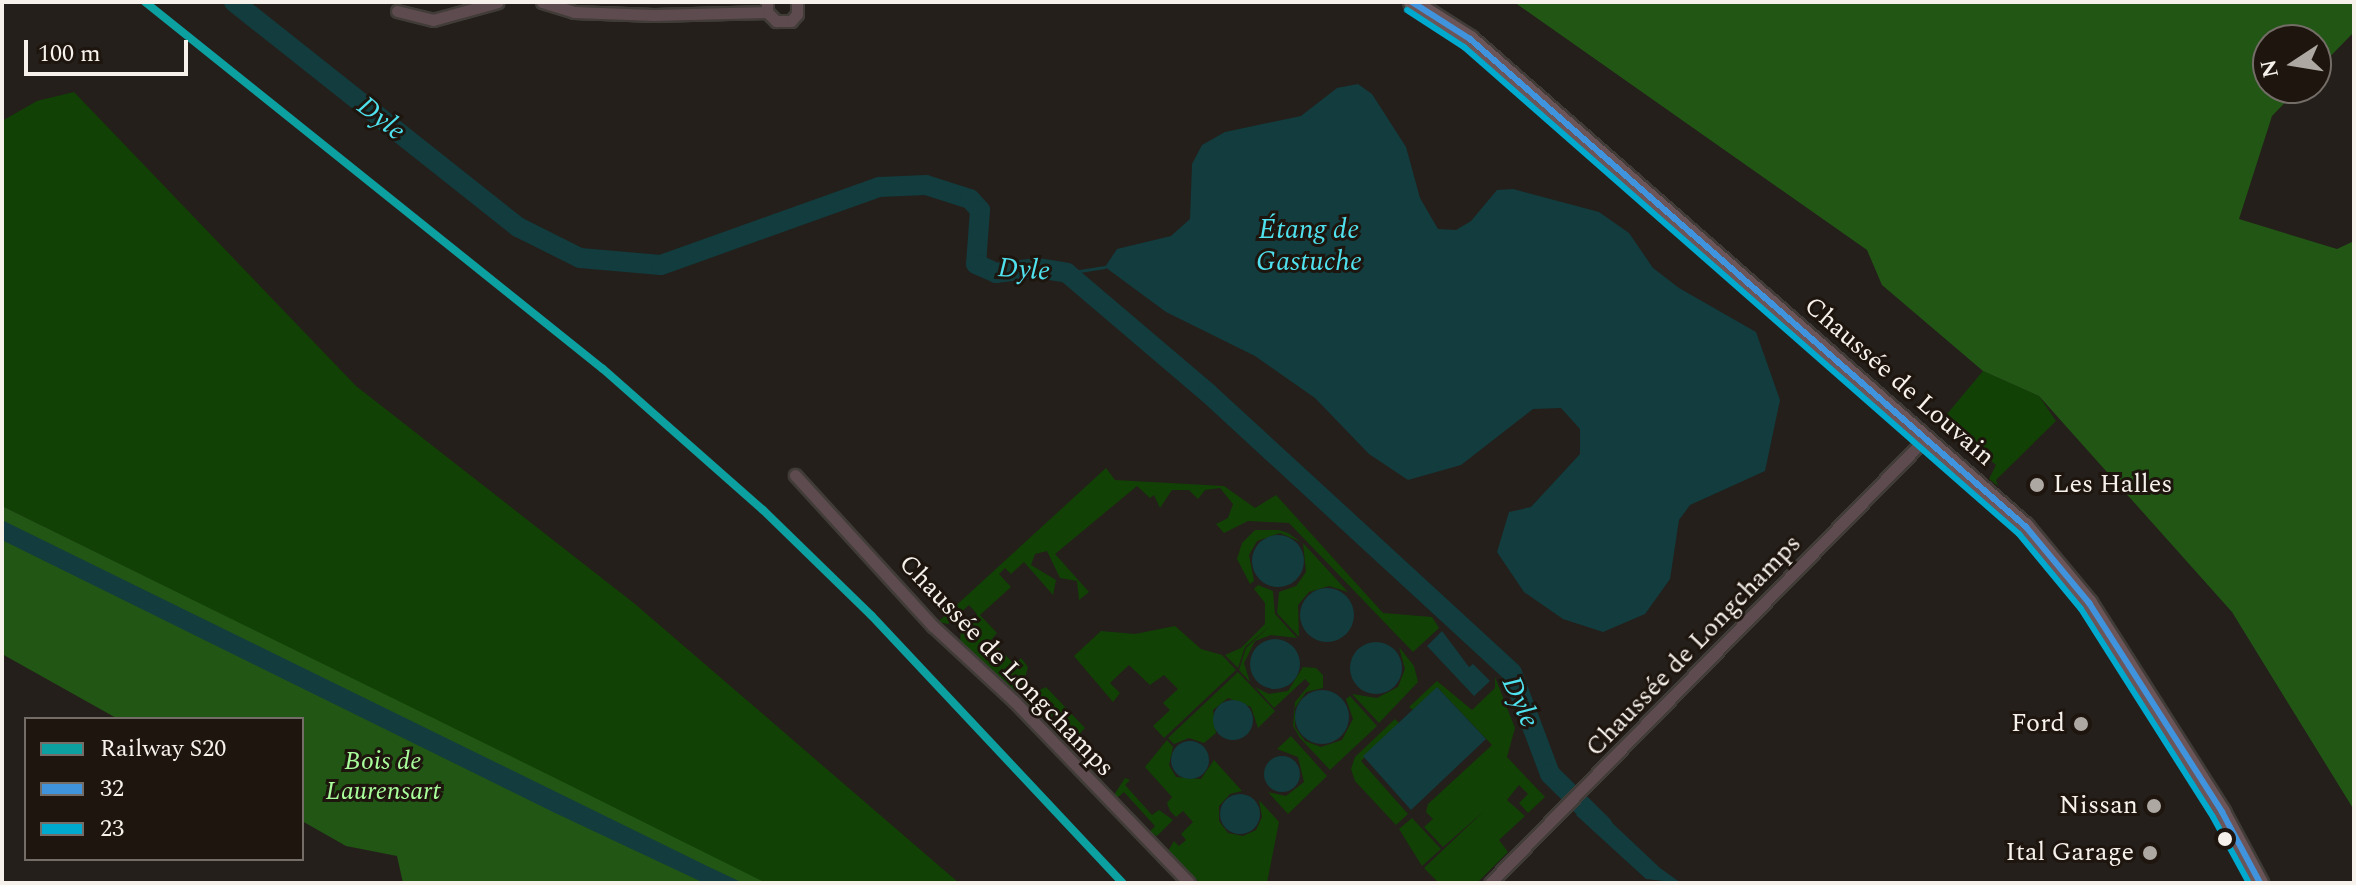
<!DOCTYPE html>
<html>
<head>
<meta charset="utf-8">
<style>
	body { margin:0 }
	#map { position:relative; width:2356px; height:885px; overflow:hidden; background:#241f1a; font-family:Spectral,serif }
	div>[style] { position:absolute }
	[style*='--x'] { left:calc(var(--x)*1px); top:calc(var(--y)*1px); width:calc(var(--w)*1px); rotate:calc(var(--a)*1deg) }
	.green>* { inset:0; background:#114105 }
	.forest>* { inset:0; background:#215615 }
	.water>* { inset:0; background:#123c3e }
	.round { border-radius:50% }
	.stream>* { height:3px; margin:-1.5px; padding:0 1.5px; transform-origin:1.5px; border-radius:1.5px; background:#123c3e }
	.river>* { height:20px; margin:-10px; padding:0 10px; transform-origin:10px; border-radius:10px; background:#123c3e }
	.roads { filter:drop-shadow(2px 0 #413c38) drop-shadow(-2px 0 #413c38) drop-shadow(0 2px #413c38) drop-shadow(0 -2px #413c38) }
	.minor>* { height:11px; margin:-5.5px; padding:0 5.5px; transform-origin:5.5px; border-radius:5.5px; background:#5e4b4f }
	.secondary>* { height:16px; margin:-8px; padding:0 8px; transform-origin:8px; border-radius:8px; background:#6b5559 }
	.bus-1>* { height:6px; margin:-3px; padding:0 3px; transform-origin:3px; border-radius:3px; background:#4094de }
	.bus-2>* { height:6px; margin:-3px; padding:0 3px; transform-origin:3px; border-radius:3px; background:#00a9ce }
	.rail-1>* { height:8px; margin:-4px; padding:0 4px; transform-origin:4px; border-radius:4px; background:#0da0a0 }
	.dots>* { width:22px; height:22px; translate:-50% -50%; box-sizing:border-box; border:4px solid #1d150e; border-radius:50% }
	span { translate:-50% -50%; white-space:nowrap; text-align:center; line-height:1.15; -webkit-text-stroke:6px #1d150e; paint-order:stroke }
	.street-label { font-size:26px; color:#f7f1ec }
	.poi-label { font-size:26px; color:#f7f1ec }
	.left { translate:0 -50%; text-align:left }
	.right { translate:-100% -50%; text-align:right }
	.park-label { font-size:26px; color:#a9fd9b; font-style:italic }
	.water-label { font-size:28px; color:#4fe1ed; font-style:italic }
	.frame { position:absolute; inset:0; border:4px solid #f7f1ec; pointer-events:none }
	.legend { position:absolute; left:24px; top:717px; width:280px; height:144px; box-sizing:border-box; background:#1d150e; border:2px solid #746d67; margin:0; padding:10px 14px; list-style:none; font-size:24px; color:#f7f1ec }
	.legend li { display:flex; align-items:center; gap:16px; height:40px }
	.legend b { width:40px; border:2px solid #746d67 }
	.north { position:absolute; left:2252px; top:24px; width:80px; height:80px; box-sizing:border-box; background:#1d150e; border:2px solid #746d67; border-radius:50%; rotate:258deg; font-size:22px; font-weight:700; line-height:32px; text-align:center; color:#f7f1ec }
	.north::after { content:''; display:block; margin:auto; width:28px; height:36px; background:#ada8a2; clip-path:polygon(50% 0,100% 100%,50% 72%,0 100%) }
	.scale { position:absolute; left:24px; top:40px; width:164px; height:36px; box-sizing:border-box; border:4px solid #f7f1ec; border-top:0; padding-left:10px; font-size:24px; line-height:28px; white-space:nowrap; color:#f7f1ec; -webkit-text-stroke:6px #1d150e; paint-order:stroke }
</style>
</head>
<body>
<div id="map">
	<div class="green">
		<div style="clip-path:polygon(74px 92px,356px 386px,635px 604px,959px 883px,764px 883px,2px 506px,2px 121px,37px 101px)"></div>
		<div style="clip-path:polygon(1983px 371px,2039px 396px,2056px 421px,1996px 480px,1998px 486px,1989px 479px,1996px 465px,1942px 420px)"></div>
		<div style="clip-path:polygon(1106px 468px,1115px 480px,1224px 486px,1255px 508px,1276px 495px,1383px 613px,1432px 617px,1439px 628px,1413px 652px,1289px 523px,1248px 521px,1224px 533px,1216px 524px,1228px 518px,1233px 504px,1220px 488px,1205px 490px,1198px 499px,1189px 490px,1172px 490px,1160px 508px,1154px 495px,1150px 498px,1137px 486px,1055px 554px,1089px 592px,1079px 600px,1077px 581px,1060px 578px,1047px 551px,1035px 554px,1031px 565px,1056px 580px,1053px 595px,1024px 562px,1011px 574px,1005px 568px,999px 574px,1011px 587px,980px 615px,997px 633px,991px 640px,1014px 664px,1021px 658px,1028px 667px,1023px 685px,1012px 691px,960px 643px,961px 628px,977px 614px,969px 605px,948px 624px,938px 622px)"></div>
		<div style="clip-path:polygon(1255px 530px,1279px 530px,1288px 533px,1301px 542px,1280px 533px,1257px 541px,1249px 555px,1254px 581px,1250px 584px,1237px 559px,1242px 543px)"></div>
		<div style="clip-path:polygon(1303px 543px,1348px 592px,1329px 586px,1309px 592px,1298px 605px,1299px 637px,1277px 613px,1279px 592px,1296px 586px,1306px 572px)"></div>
		<div style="clip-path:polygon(1258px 585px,1273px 591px,1275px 614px,1297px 638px,1271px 635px,1255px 641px,1244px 663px,1250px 682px,1239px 670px,1246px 648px,1270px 626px,1245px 647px,1238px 668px,1225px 655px,1241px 648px,1265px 624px,1265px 603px,1254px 589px)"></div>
		<div style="clip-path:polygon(1175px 626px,1201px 649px,1222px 655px,1236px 670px,1164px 738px,1153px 726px,1170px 710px,1163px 703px,1178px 689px,1164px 675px,1150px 685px,1129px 665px,1110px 683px,1120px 693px,1113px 702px,1074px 656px,1101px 631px,1135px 634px)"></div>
		<div style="clip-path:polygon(1399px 647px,1414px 666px,1418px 682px,1379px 723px,1352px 694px,1377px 698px,1398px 687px,1405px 669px)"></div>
		<div style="clip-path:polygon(1303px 667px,1316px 668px,1323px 675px,1323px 688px,1306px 692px,1295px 708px,1295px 727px,1305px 741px,1321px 747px,1342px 740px,1353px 719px,1346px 699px,1350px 696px,1377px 726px,1330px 770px,1300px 738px,1293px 726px,1295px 702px,1310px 684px,1305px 679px,1274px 708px,1255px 687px,1269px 694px,1288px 691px)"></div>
		<div style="clip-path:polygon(1238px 672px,1275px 711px,1258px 728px,1251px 707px,1228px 698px,1213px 710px,1216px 733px,1204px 743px,1189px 738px,1174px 744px,1168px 738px)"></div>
		<div style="clip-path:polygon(1495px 677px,1515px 728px,1507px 757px,1545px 797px,1528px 813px,1519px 803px,1528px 794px,1519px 785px,1507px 800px,1525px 816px,1499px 840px,1508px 852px,1477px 883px,1439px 883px,1424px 868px,1484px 811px,1443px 847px,1424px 827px,1433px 819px,1426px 812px,1428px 804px,1492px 745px,1438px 688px,1413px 710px,1409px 707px,1437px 681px,1472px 710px,1495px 688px)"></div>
		<div style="clip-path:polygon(1046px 687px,1085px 728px,1072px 742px,1076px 735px,1069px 727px,1062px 732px,1024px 704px,1029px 695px)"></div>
		<div style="clip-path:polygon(1395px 719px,1399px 723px,1361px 761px,1408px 814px,1396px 825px,1355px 781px,1351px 769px,1355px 757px)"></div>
		<div style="clip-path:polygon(1291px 736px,1327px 776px,1288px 814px,1268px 792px,1286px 796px,1304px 782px,1298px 757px,1277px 749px)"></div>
		<div style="clip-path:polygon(1167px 740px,1173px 747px,1169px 765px,1176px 777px,1201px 779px,1214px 760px,1242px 791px,1230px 794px,1219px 806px,1219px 821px,1228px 833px,1243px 836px,1256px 830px,1262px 817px,1259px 800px,1279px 822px,1267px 883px,1200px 883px,1168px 851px,1174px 841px,1179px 846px,1186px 840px,1181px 834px,1193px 822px,1183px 811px,1176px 817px,1170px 811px,1167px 803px,1172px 797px,1145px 767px)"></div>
		<div style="clip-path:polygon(1125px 778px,1130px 780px,1125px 785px,1152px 815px,1159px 810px,1173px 820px,1157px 836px,1149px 832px,1155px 826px,1124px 792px,1116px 799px,1114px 795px)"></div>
		<div style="clip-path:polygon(1412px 818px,1441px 849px,1422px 866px,1399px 829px)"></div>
	</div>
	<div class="forest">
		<div style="clip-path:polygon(1514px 2px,2354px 2px,2354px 32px,2316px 71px,2316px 40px,2268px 40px,2268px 88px,2299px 88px,2272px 116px,2239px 219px,2337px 249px,2354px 241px,2354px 810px,2232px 612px,2039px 396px,1983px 371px,1882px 285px,1867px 250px)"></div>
		<div style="clip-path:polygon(2px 506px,551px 776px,766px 883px,403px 883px,397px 856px,346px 846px,302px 821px,302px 719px,118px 719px,2px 654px)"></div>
	</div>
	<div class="water">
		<div style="clip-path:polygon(1358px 84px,1372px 94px,1406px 147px,1420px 198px,1438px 229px,1456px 230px,1471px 221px,1497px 190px,1513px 189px,1599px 212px,1629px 233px,1653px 268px,1679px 288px,1756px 332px,1780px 400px,1765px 471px,1690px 505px,1679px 520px,1670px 579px,1645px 614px,1603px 632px,1563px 619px,1524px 592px,1497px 552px,1509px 512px,1531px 507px,1580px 454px,1580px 429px,1561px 408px,1533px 409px,1461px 465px,1408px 480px,1369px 454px,1315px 398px,1255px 356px,1166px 312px,1105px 267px,1117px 249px,1171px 236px,1190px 219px,1192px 164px,1202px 145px,1225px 132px,1301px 116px,1337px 88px)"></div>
		<div style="clip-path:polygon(2px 520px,705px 865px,743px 883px,704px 883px,553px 812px,2px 540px)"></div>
		<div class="round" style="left:1252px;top:535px;width:52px;height:52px"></div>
		<div class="round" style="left:1300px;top:588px;width:54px;height:54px"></div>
		<div style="clip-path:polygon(1442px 631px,1469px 667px,1473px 664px,1490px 681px,1474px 696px,1427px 646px)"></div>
		<div class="round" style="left:1250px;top:639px;width:50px;height:50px"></div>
		<div class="round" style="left:1350px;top:642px;width:52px;height:52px"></div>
		<div style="clip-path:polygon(1437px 687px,1486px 739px,1411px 810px,1363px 756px)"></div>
		<div class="round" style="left:1295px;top:690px;width:54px;height:54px"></div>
		<div class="round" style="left:1213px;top:700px;width:40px;height:40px"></div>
		<div class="round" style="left:1171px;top:741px;width:38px;height:38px"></div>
		<div class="round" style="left:1264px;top:756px;width:36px;height:36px"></div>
		<div class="round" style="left:1220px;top:794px;width:40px;height:40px"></div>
		<div style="clip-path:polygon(1589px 801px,1660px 868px,1681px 883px,1646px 879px,1576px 815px)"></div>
	</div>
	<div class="stream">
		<div style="--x:1067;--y:273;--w:38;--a:-9"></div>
	</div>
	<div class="river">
		<div style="--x:234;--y:2;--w:362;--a:38.4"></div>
		<div style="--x:518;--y:227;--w:69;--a:26.6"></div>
		<div style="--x:580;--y:258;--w:81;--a:4.9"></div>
		<div style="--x:661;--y:265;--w:232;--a:-19.7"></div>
		<div style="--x:879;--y:187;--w:47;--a:-2.4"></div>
		<div style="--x:926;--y:185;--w:46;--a:17.7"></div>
		<div style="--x:970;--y:199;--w:15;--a:48"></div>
		<div style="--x:980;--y:210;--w:54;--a:94.2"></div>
		<div style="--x:976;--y:264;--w:22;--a:24"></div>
		<div style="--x:996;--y:273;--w:41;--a:-7"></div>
		<div style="--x:1037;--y:268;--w:30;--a:9"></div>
		<div style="--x:1067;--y:273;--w:185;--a:40.4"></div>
		<div style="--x:1208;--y:393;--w:413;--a:42.6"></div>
		<div style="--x:1512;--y:673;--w:108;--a:69.4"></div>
		<div style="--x:1550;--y:774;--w:74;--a:44.5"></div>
	</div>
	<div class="roads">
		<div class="minor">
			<div style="--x:542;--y:2;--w:34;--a:17"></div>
			<div style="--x:574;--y:12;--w:80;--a:2.1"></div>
			<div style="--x:654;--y:15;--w:113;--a:-1.5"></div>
			<div style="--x:767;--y:12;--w:10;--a:-90"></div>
			<div style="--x:397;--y:11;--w:37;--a:14"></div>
			<div style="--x:433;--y:20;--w:67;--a:-15.5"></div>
			<div style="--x:767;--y:12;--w:13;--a:45"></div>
			<div style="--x:776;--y:21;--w:15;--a:0"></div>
			<div style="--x:791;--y:21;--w:9;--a:-49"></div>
			<div style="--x:797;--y:14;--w:12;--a:-90"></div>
			<div style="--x:795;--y:475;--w:205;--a:47.6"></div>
			<div style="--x:933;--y:626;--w:110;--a:42.8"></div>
			<div style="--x:1014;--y:701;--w:252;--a:46.1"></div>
			<div style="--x:1490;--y:883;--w:623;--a:-45.59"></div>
		</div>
		<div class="secondary">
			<div style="--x:1412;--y:2;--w:69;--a:32.5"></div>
			<div style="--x:1470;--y:39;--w:740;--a:41.27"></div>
			<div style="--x:2026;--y:527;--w:99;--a:50.3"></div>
			<div style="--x:2089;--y:603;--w:248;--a:57.5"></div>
			<div style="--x:2222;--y:812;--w:81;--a:61.8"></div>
		</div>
	</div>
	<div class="bus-1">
		<div style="--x:1412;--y:2;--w:69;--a:32.5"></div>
		<div style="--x:1470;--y:39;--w:740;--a:41.27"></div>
		<div style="--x:2026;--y:527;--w:99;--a:50.3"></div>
		<div style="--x:2089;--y:603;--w:248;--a:57.5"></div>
		<div style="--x:2222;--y:812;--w:81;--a:61.8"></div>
	</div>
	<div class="bus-2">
		<div style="--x:1407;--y:10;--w:68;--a:33"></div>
		<div style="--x:1464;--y:47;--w:738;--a:41.27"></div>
		<div style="--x:2019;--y:534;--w:97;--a:50.4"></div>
		<div style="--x:2081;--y:609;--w:246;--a:57.6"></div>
		<div style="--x:2213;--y:817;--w:75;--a:61.4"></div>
	</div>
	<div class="rail-1">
		<div style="--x:145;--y:2;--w:587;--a:38.71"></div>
		<div style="--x:603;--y:369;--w:213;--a:41.4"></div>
		<div style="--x:763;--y:510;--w:151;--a:44.2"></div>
		<div style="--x:871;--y:615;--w:368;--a:46.8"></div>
	</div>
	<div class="dots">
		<div style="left:2037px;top:485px;background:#ada8a2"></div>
		<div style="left:2081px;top:724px;background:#ada8a2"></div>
		<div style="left:2154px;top:806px;background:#ada8a2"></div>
		<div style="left:2225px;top:839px;background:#f7f1ec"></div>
		<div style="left:2150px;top:853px;background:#ada8a2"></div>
	</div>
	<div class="street-label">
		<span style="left:1899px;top:382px;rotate:41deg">Chaussée de Louvain</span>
		<span style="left:1694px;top:646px;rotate:-46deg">Chaussée de Longchamps</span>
		<span style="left:1006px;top:666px;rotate:46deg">Chaussée de Longchamps</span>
	</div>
	<div class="poi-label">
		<span class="left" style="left:2053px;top:485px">Les Halles</span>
		<span class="right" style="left:2065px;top:724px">Ford</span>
		<span class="right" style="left:2138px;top:806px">Nissan</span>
		<span class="right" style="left:2134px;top:853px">Ital Garage</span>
	</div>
	<div class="park-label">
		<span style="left:383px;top:777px">Bois de<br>Laurensart</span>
	</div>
	<div class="water-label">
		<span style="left:381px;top:119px;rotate:38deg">Dyle</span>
		<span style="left:1309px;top:246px">Étang de<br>Gastuche</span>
		<span style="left:1024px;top:270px;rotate:4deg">Dyle</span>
		<span style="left:1520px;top:702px;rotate:66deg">Dyle</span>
	</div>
	<div class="frame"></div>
	<ul class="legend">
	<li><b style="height:10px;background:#0da0a0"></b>Railway S20</li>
	<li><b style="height:10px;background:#4094de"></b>32</li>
	<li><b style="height:10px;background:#00a9ce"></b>23</li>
	</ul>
	<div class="north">N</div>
	<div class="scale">100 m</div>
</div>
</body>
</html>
